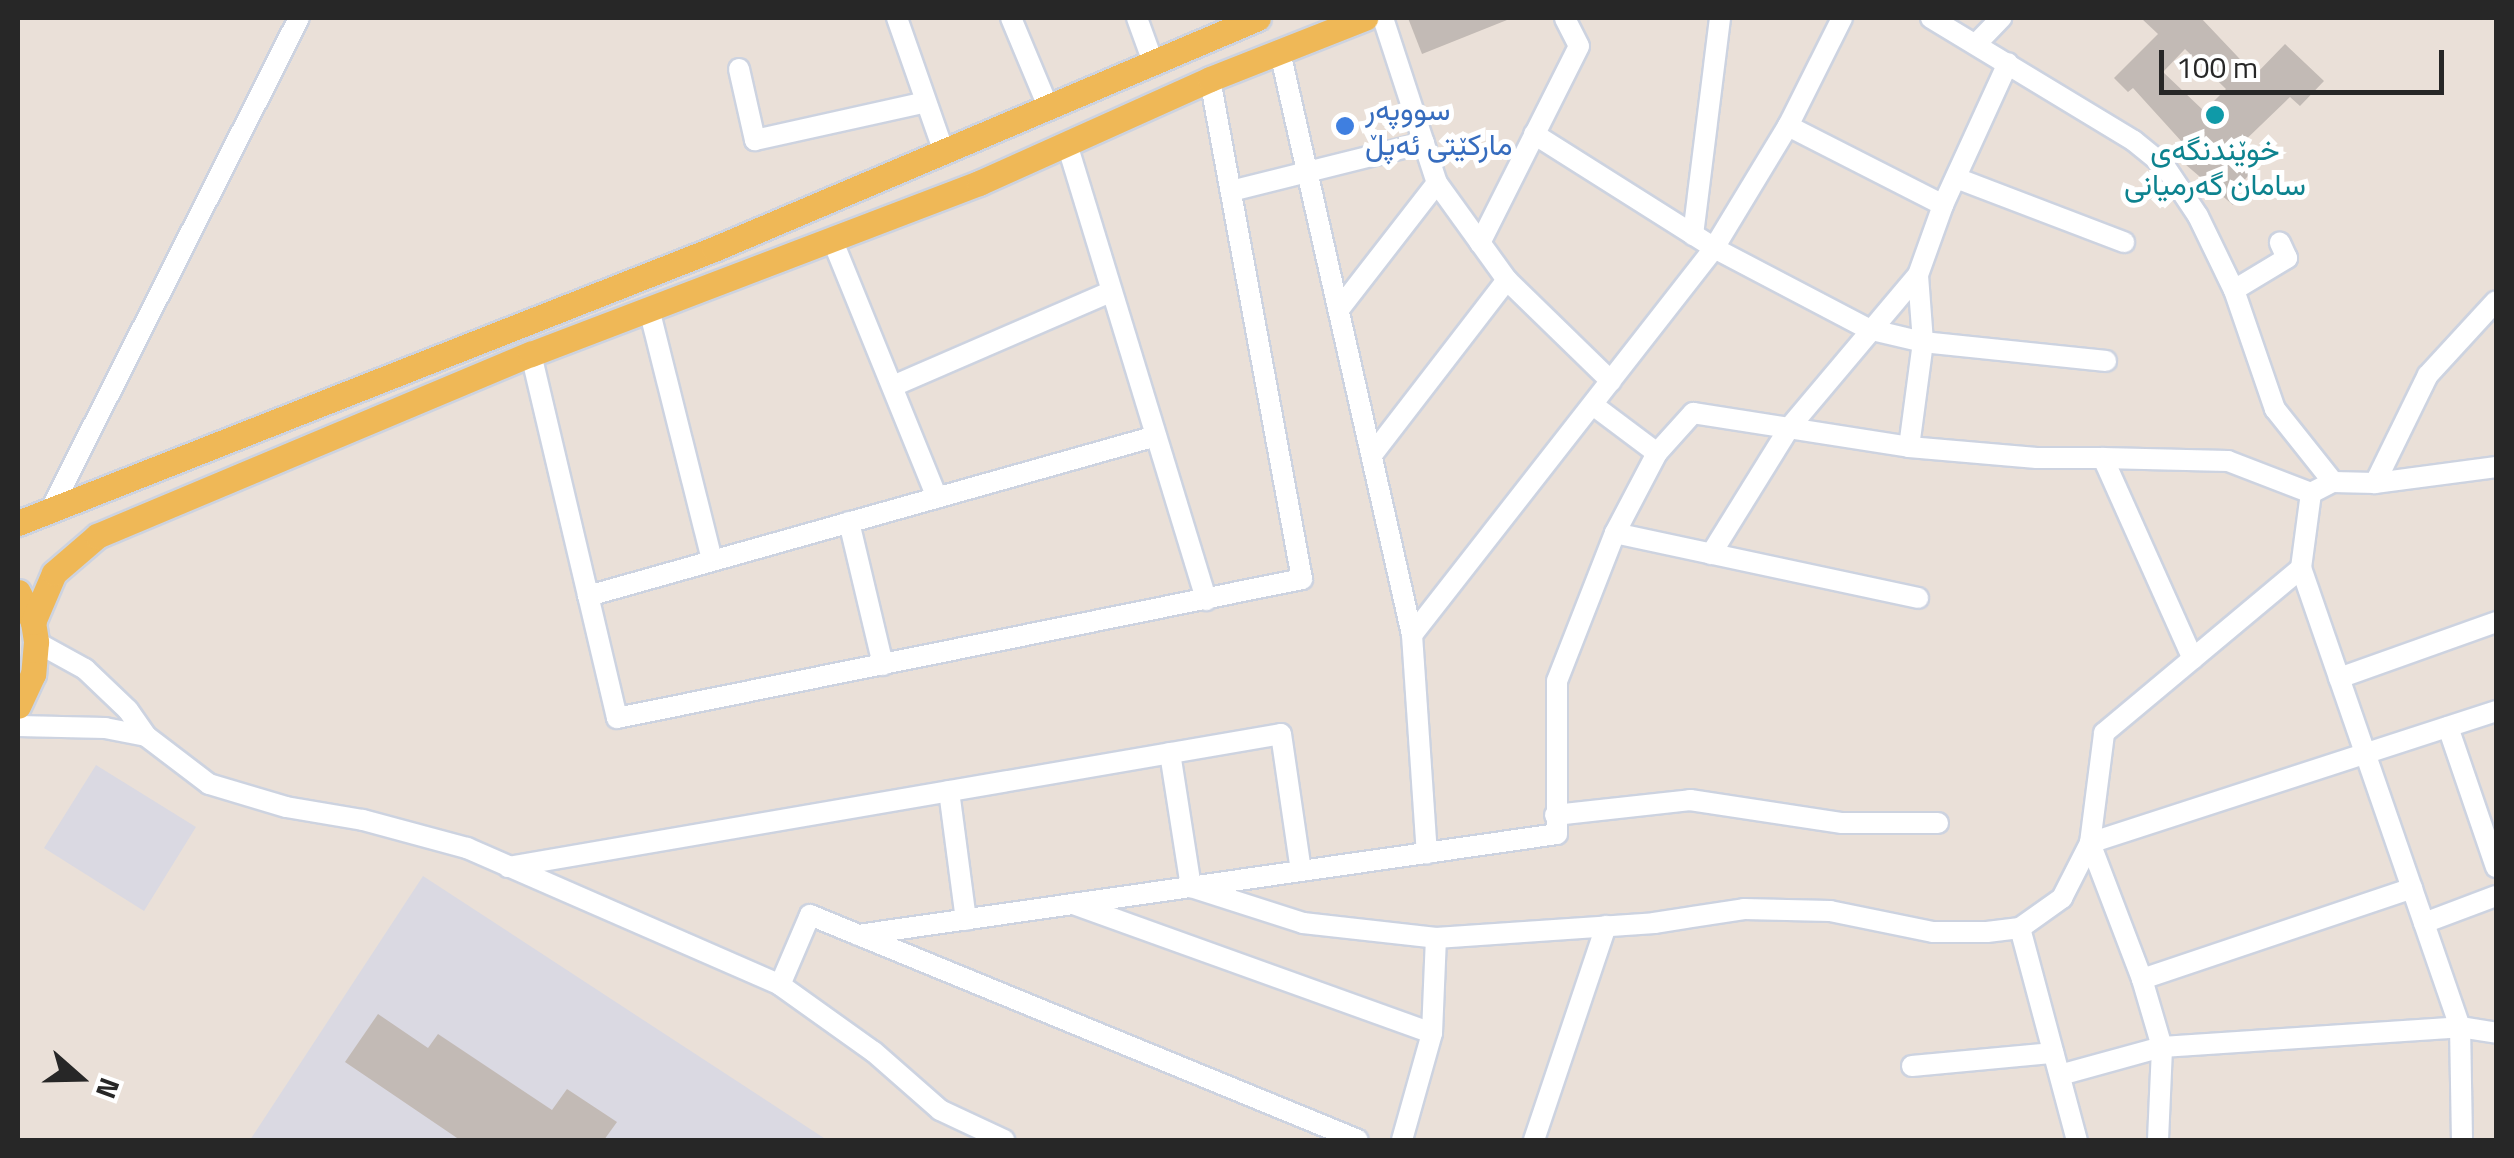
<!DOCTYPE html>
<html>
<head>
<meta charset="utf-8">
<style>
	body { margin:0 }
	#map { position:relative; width:2514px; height:1158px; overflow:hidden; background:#eae0d8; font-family:"Titillium Web",Vazirmatn,sans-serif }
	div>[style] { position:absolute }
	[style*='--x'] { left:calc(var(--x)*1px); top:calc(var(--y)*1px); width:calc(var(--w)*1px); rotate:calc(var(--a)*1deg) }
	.industrial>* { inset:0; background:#dad9e2 }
	.building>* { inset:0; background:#c2bab5 }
	.roads { filter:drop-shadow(2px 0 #cdd3e0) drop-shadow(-2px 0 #cdd3e0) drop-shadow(0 2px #cdd3e0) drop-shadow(0 -2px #cdd3e0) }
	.minor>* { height:20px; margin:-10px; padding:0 10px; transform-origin:10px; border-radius:10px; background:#fff }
	.major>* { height:25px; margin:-12.5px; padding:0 12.5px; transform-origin:12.5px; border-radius:12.5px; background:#efb857 }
	.dots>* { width:28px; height:28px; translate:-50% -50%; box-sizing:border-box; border:5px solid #fff; border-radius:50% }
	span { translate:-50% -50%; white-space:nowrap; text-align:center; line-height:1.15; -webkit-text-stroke:10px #fff; paint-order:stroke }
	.shop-label { font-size:30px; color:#366cbe }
	.left { translate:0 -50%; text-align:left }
	.culture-label { font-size:30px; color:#0d838f }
	.frame { position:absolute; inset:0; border:20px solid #272727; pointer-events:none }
	.north { position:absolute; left:30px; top:1028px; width:100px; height:100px; -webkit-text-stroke:8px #fff; paint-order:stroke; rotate:110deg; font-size:28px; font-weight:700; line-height:40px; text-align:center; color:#272727 }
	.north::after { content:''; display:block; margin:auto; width:35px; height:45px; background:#272727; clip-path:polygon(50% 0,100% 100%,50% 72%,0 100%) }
	.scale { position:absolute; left:2159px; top:50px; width:285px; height:45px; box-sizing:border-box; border:5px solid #272727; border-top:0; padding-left:12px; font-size:30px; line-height:35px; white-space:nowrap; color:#272727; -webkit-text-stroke:8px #fff; paint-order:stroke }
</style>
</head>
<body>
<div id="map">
	<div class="industrial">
		<div style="clip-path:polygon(96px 765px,196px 827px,144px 911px,44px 848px)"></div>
		<div style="clip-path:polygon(423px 876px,827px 1140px,250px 1140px)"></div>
	</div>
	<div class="building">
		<div style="clip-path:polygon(1408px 18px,1512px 18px,1422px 54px)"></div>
		<div style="clip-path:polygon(evenodd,2141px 18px,2201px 18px,2255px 75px,2285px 44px,2324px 81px,2300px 106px,2290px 97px,2234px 151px,2254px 169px,2241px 184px,2246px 189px,2233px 205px,2172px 153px,2182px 142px,2133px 88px,2128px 92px,2114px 78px,2158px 34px,2141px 18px,2185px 49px,2226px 89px,2204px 111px,2163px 72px,2185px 49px)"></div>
		<div style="clip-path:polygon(378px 1014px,428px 1048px,438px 1034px,552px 1110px,567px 1089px,617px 1122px,604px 1140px,460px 1140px,345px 1062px)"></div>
	</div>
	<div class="roads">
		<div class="minor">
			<div style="--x:897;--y:18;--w:142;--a:70.7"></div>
			<div style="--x:1011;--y:18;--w:99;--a:67.3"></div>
			<div style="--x:1137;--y:18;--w:50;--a:70.1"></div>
			<div style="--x:1383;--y:18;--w:174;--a:71.9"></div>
			<div style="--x:1437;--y:183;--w:120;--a:54.2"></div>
			<div style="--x:1507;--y:280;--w:145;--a:44.2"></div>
			<div style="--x:1931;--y:18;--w:237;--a:31.2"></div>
			<div style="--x:2134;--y:141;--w:38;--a:39"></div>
			<div style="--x:2164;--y:165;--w:61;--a:56.3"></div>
			<div style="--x:2198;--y:216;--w:82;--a:64.1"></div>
			<div style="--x:2234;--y:290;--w:126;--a:71"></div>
			<div style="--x:2275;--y:409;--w:93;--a:51.5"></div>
			<div style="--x:1977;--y:43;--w:35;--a:-46"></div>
			<div style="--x:1280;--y:52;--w:598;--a:77.24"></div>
			<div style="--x:1412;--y:635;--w:219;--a:86.1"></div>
			<div style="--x:739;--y:69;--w:73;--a:77.3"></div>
			<div style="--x:755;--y:140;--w:175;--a:-12.5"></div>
			<div style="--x:1788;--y:126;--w:174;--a:27"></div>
			<div style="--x:1534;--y:134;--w:213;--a:32.3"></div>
			<div style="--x:1714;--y:248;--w:174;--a:27.7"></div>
			<div style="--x:1868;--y:329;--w:57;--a:13.3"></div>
			<div style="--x:1923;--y:342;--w:184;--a:5.9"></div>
			<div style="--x:1067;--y:144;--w:477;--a:73"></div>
			<div style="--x:1956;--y:178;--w:180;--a:20.9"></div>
			<div style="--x:1231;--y:191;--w:199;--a:-14"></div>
			<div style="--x:1693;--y:235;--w:219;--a:-82.9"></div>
			<div style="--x:832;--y:239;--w:279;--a:67.9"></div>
			<div style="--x:1480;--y:243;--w:220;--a:-63.3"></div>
			<div style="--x:1579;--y:46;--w:31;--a:-117"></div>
			<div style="--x:2234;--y:290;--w:62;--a:-31.1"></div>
			<div style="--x:2287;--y:258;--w:17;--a:-115"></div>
			<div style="--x:1340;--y:308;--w:158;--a:-52.2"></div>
			<div style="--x:649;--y:309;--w:259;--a:75.9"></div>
			<div style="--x:531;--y:354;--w:374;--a:76.7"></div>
			<div style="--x:617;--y:718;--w:699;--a:-11.47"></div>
			<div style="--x:1302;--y:579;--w:508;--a:-100.43"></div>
			<div style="--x:893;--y:386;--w:236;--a:-23.4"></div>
			<div style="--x:1593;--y:405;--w:80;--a:36.9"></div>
			<div style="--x:1909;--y:447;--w:106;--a:-82.4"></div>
			<div style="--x:1923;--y:342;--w:67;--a:-94.3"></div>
			<div style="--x:1372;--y:455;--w:221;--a:-52.4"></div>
			<div style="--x:2103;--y:458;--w:125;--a:1.4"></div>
			<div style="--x:2228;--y:461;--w:89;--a:21.1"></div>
			<div style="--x:2375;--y:483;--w:120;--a:-63.9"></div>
			<div style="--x:2428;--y:375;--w:100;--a:-47.4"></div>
			<div style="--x:50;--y:511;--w:552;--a:-63.2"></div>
			<div style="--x:849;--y:522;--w:147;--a:76.6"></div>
			<div style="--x:1615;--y:533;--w:310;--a:12.1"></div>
			<div style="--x:1711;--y:554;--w:148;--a:-58.2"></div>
			<div style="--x:1789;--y:428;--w:200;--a:-49.9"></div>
			<div style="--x:1918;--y:275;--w:74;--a:-70.3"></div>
			<div style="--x:1943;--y:205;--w:156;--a:-65.4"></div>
			<div style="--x:588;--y:596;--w:590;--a:-15.73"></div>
			<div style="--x:1412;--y:635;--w:491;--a:-52"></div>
			<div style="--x:1714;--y:248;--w:143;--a:-58.8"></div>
			<div style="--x:1788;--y:126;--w:121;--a:-63.4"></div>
			<div style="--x:36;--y:642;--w:56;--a:28.9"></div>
			<div style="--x:85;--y:669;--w:59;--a:43.6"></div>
			<div style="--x:128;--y:710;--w:32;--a:55"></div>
			<div style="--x:146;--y:736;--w:79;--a:37.3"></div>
			<div style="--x:209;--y:784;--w:80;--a:16.6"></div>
			<div style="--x:286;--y:807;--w:78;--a:9.6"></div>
			<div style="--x:363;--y:820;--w:108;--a:15.1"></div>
			<div style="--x:467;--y:848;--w:342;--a:23.6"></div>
			<div style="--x:780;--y:985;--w:115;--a:35.5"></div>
			<div style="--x:874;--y:1052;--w:88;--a:41.3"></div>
			<div style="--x:940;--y:1110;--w:71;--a:25.1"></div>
			<div style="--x:2339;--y:678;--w:167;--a:-19.6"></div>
			<div style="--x:18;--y:726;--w:87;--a:1.3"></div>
			<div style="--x:105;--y:728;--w:42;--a:11"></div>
			<div style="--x:2448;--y:727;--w:148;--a:71.1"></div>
			<div style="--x:1170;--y:753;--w:136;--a:81.1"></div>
			<div style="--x:1191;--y:887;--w:118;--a:17.8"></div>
			<div style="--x:1303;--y:923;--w:134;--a:6.4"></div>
			<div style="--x:1436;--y:938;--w:219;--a:-3.9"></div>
			<div style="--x:1654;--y:923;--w:91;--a:-8.8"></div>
			<div style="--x:1744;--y:909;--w:86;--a:1.3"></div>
			<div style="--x:1830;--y:911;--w:105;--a:11.5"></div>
			<div style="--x:1933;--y:932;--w:54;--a:0"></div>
			<div style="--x:1987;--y:932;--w:33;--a:-7"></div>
			<div style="--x:2020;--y:928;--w:52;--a:-35.5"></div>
			<div style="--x:2062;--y:898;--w:62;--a:-63"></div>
			<div style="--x:2090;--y:843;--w:427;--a:-18"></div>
			<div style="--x:949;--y:791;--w:130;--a:82.5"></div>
			<div style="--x:1555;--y:815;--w:136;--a:-6.3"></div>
			<div style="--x:1690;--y:800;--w:154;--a:8.6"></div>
			<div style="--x:1842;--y:823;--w:96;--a:0"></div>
			<div style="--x:508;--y:867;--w:784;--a:-9.76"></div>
			<div style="--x:1281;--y:734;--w:138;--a:81.7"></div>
			<div style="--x:1076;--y:905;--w:378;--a:19.8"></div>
			<div style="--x:2424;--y:923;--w:77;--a:-20.6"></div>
			<div style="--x:2020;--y:928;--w:220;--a:75"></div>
			<div style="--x:858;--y:935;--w:706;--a:-8.22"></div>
			<div style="--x:1557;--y:834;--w:153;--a:-90"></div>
			<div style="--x:1557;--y:681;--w:159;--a:-68.6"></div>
			<div style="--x:1615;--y:533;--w:90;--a:-62.3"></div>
			<div style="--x:1657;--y:453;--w:54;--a:-48"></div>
			<div style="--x:1693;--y:413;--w:219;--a:8.9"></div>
			<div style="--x:1909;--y:447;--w:128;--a:4.9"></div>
			<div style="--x:2037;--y:458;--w:66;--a:0"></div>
			<div style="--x:2103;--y:458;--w:220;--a:65.9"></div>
			<div style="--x:2142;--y:979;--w:285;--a:-18.6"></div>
			<div style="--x:780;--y:985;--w:76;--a:-66.8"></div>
			<div style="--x:810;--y:915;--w:592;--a:22.32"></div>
			<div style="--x:1912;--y:1066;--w:142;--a:-5.3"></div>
			<div style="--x:2060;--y:1075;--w:106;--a:-15.4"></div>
			<div style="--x:2162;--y:1047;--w:299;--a:-3.8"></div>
			<div style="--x:2460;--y:1027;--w:36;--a:9"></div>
			<div style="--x:1402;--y:1140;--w:111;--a:-74.3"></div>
			<div style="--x:1432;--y:1033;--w:95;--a:-87.6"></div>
			<div style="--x:1534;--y:1140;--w:226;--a:-71.4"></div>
			<div style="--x:2158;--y:1140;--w:93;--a:-87.5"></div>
			<div style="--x:2162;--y:1047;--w:71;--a:-106.4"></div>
			<div style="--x:2142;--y:979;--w:146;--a:-110.9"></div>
			<div style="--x:2090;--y:843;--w:111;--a:-82.7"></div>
			<div style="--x:2104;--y:733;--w:257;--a:-39.9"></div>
			<div style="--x:2462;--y:1140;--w:113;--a:-91"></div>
			<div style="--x:2460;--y:1027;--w:486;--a:-109.1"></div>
			<div style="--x:2301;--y:568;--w:76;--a:-82.4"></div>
			<div style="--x:2311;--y:493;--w:25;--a:-27"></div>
			<div style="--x:2333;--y:482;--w:42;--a:1.4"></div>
			<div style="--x:2375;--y:483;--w:122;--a:-7.5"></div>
		</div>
		<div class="major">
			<div style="--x:18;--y:523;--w:748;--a:-21.49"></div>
			<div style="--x:714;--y:249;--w:591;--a:-23.01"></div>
			<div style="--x:18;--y:592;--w:34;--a:63"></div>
			<div style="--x:33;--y:622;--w:20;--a:81"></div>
			<div style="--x:36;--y:642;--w:32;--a:95"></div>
			<div style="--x:33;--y:674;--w:35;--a:115"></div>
			<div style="--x:33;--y:622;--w:53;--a:-66.8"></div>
			<div style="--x:54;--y:573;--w:57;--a:-40.7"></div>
			<div style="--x:97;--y:536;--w:471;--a:-22.8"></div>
			<div style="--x:531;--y:354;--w:480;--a:-20.9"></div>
			<div style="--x:979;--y:183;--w:253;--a:-24.2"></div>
			<div style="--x:1210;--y:79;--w:167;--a:-21.5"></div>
		</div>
	</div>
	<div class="dots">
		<div style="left:2215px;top:115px;background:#0f9aa8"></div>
		<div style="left:1345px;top:126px;background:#3f7fe0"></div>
	</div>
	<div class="shop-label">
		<span class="left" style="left:1365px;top:126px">سووپەر<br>مارکێتی ئەپڵ</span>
	</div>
	<div class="culture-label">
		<span style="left:2215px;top:166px">خوێندنگەی<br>سامان گەرمیانی</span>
	</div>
	<div class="frame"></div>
	<div class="north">N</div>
	<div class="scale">100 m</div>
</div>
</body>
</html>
